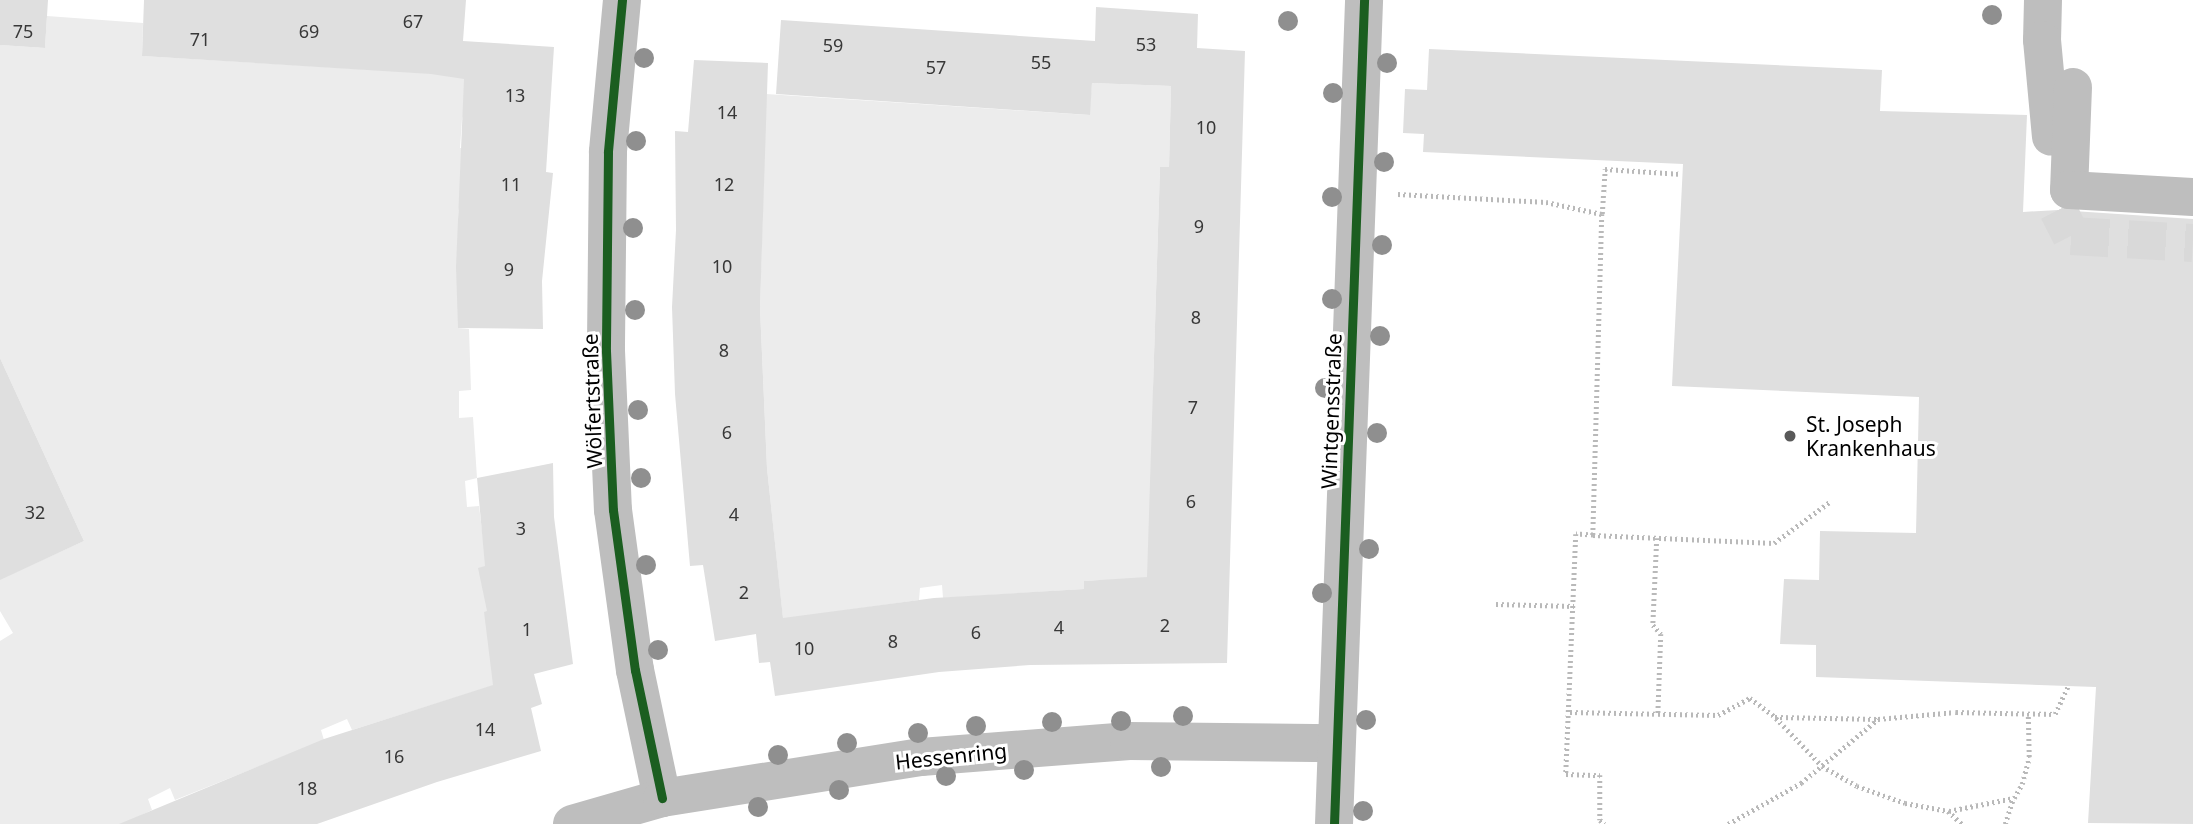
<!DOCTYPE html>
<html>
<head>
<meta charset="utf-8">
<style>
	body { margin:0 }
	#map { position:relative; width:2193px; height:824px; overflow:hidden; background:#fff; font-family:"Noto Sans",sans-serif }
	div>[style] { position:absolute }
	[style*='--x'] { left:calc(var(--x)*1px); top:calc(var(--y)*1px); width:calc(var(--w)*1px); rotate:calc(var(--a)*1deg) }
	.green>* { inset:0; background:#ececec }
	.building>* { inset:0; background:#dfdfdf }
	.minor-tunnel>* { height:38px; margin-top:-19px; transform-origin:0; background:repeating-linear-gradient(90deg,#d9d9d9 0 38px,transparent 0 57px) }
	.path>* { height:4.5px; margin-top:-2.25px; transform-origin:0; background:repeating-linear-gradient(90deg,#b9b9b9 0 2px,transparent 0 5.5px) }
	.minor>* { height:38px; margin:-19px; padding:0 19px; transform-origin:19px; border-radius:19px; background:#bebebe }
	.cycleway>* { height:9px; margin:-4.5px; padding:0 4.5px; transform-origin:4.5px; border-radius:4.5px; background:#1b5e20 }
	.trees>* { width:20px; height:20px; margin:-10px; border-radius:50%; background:#8f8f8f }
	.dots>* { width:19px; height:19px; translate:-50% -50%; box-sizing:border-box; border:4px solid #fff; border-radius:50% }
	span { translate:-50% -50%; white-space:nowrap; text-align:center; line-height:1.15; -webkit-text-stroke:6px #fff; paint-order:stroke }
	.number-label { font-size:18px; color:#383838 }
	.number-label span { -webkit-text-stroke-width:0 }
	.street-label { font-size:21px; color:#000 }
	.poi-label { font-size:21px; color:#000 }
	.left { translate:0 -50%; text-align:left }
</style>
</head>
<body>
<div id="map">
	<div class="green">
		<div style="clip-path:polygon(47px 16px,143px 23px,142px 56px,477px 76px,462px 119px,460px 148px,472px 149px,458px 212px,458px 328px,469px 329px,471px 390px,459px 391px,459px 418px,473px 417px,477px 478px,465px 481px,467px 507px,479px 506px,501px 683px,352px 730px,347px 719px,321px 730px,324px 740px,175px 800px,170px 788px,148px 799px,152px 810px,123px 824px,0 824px,0 641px,13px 633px,0 611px,0 575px,16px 572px,84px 541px,0 358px,0 45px,45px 48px)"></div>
		<div style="clip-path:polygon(1092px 83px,1171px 86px,1169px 167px,1160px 167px,1153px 389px,1162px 588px,1100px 580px,1084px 581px,1084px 589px,943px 598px,942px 585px,920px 588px,919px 600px,783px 619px,767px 468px,760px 308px,766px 94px,1089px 115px)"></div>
	</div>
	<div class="building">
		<div style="clip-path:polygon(0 0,48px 0,45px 48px,0 45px)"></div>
		<div style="clip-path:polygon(144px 0,466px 0,463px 41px,554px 47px,546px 172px,553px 173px,542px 281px,543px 329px,458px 328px,456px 267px,464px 79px,431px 74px,142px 56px)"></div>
		<div style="clip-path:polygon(1096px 7px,1198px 14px,1197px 48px,1245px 51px,1227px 663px,1030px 665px,939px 672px,775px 696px,770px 662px,759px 663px,756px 634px,715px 641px,703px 565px,690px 566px,675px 394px,672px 307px,676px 230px,675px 131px,688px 132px,694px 60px,768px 63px,760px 308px,767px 468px,783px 618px,934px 598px,1084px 589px,1084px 581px,1147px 577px,1160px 167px,1169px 167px,1171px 86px,1092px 83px,1090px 115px,776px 94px,781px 20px,1095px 41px)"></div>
		<div style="clip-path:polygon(1429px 49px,1882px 70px,1880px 111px,2027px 115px,2023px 212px,2058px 210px,2193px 219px,2193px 824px,2088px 823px,2096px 687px,1816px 677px,1816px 645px,1780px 644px,1784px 579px,1819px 580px,1820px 531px,1916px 533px,1919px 397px,1672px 386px,1683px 164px,1423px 152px,1424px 134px,1403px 133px,1405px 89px,1427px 90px)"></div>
		<div style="clip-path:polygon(0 358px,84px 541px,0 580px)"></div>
		<div style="clip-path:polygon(553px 463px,554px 517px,573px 664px,534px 674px,542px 704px,531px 708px,541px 751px,437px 782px,317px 824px,119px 824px,324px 739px,493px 685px,484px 612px,487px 611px,478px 568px,485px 566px,477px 478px)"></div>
	</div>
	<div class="minor-tunnel">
		<div style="--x:2058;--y:210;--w:29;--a:63"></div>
		<div style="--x:2071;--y:236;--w:122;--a:3.3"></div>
	</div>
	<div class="path">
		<div style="--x:1398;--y:194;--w:148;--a:3.1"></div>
		<div style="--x:1546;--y:202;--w:57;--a:12.1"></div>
		<div style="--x:1602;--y:214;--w:45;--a:-86.2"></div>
		<div style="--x:1605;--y:169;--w:77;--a:3.7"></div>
		<div style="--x:1602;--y:214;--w:321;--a:91.6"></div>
		<div style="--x:1593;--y:535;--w:181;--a:2.5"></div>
		<div style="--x:1774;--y:543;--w:71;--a:-36.4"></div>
		<div style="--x:1593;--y:535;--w:17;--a:-177"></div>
		<div style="--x:1576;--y:534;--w:240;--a:92.4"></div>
		<div style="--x:1566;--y:774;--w:34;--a:2"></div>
		<div style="--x:1600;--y:775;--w:45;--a:90"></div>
		<div style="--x:1600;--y:820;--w:6;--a:39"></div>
		<div style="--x:1657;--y:538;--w:87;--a:92.6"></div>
		<div style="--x:1653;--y:625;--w:12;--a:48"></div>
		<div style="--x:1661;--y:634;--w:80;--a:92.1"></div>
		<div style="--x:1496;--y:604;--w:78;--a:1.5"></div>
		<div style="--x:1570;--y:712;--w:148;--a:1.2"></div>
		<div style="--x:1718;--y:715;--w:36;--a:-28"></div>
		<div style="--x:1750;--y:698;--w:31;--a:37"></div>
		<div style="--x:1775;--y:717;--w:103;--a:1.1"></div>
		<div style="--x:1878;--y:719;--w:78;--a:-5.1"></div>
		<div style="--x:1956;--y:712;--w:99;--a:1.2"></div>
		<div style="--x:2055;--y:714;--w:31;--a:-65"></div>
		<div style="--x:1776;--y:718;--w:66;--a:46.2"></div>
		<div style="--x:1822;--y:766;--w:40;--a:29.7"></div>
		<div style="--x:1857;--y:786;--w:51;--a:19.5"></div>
		<div style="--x:1905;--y:803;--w:44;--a:10.5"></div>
		<div style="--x:1948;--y:811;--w:19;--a:43"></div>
		<div style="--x:1949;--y:811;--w:66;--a:-11.3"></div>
		<div style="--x:2014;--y:798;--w:16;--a:-60"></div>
		<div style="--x:2022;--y:784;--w:28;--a:-75"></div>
		<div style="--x:2029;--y:757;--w:44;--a:-91.3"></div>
		<div style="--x:1728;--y:824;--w:84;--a:-29.3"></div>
		<div style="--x:1801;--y:783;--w:100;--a:-39.7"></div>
		<div style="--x:2005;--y:824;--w:26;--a:-72"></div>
	</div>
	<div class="minor">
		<div style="--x:622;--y:0;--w:153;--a:95.3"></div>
		<div style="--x:608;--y:152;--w:199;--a:90.6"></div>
		<div style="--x:606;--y:351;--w:159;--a:87.5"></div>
		<div style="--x:613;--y:510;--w:162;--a:82.2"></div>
		<div style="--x:635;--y:670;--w:131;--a:78.1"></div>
		<div style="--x:2043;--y:0;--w:40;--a:91.4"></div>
		<div style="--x:2042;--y:40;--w:97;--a:84.7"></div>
		<div style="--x:2073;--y:87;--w:103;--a:92.2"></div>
		<div style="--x:2069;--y:190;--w:124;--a:3.2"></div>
		<div style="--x:572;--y:824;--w:94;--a:-16.1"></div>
		<div style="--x:662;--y:798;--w:262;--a:-9"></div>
		<div style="--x:921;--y:757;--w:209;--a:-4.4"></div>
		<div style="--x:1129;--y:741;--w:207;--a:0.6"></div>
		<div style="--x:1334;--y:824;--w:825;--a:-87.91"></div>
	</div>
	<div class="cycleway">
		<div style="--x:622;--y:0;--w:153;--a:95.3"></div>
		<div style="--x:608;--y:152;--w:199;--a:90.6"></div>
		<div style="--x:606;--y:351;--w:159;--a:87.5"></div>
		<div style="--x:613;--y:510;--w:162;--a:82.2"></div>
		<div style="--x:635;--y:670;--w:131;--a:78.1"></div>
		<div style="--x:1334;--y:824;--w:825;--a:-87.91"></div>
	</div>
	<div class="trees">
		<div style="left:1992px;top:15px"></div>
		<div style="left:1288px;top:21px"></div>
		<div style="left:644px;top:58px"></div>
		<div style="left:1387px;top:63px"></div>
		<div style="left:1333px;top:93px"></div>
		<div style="left:636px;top:141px"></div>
		<div style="left:1384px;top:162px"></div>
		<div style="left:1332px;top:197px"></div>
		<div style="left:633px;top:228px"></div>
		<div style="left:1382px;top:245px"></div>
		<div style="left:1332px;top:299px"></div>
		<div style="left:635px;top:310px"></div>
		<div style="left:1380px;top:336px"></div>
		<div style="left:1325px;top:388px"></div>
		<div style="left:638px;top:410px"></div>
		<div style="left:1377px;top:433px"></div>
		<div style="left:641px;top:478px"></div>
		<div style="left:1369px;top:549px"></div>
		<div style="left:646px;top:565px"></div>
		<div style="left:1322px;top:593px"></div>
		<div style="left:658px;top:650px"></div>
		<div style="left:1183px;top:716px"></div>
		<div style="left:1366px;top:720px"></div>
		<div style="left:1121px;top:721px"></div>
		<div style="left:1052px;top:722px"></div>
		<div style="left:976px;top:726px"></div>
		<div style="left:918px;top:733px"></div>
		<div style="left:847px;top:743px"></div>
		<div style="left:778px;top:755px"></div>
		<div style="left:1161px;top:767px"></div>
		<div style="left:1024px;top:770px"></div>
		<div style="left:946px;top:776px"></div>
		<div style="left:839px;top:790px"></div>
		<div style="left:758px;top:807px"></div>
		<div style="left:1363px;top:811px"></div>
	</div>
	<div class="dots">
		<div style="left:1790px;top:436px;background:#595959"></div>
	</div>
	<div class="number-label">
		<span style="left:413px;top:21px">67</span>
		<span style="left:23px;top:31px">75</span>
		<span style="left:309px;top:31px">69</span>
		<span style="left:200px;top:39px">71</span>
		<span style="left:1146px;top:44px">53</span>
		<span style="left:833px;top:45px">59</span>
		<span style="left:1041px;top:62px">55</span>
		<span style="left:936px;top:67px">57</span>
		<span style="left:515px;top:95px">13</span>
		<span style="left:727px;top:112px">14</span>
		<span style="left:1206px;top:127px">10</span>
		<span style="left:511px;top:184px">11</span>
		<span style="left:724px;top:184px">12</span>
		<span style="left:1199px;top:226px">9</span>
		<span style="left:722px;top:266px">10</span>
		<span style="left:509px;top:269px">9</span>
		<span style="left:1196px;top:317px">8</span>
		<span style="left:724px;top:350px">8</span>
		<span style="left:1193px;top:407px">7</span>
		<span style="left:727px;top:432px">6</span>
		<span style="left:1191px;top:501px">6</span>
		<span style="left:35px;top:512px">32</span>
		<span style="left:734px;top:514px">4</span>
		<span style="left:521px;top:528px">3</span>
		<span style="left:744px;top:592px">2</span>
		<span style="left:1165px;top:625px">2</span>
		<span style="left:1059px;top:627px">4</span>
		<span style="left:527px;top:629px">1</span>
		<span style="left:976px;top:632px">6</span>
		<span style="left:893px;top:641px">8</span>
		<span style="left:804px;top:648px">10</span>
		<span style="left:485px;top:729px">14</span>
		<span style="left:394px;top:756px">16</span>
		<span style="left:307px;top:788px">18</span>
	</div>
	<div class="street-label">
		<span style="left:592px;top:401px;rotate:-92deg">Wölfertstraße</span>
		<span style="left:1331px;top:411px;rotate:-88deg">Wintgensstraße</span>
		<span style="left:951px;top:756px;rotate:-6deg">Hessenring</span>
	</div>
	<div class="poi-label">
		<span class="left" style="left:1806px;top:436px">St. Joseph<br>Krankenhaus</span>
	</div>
</div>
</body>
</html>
